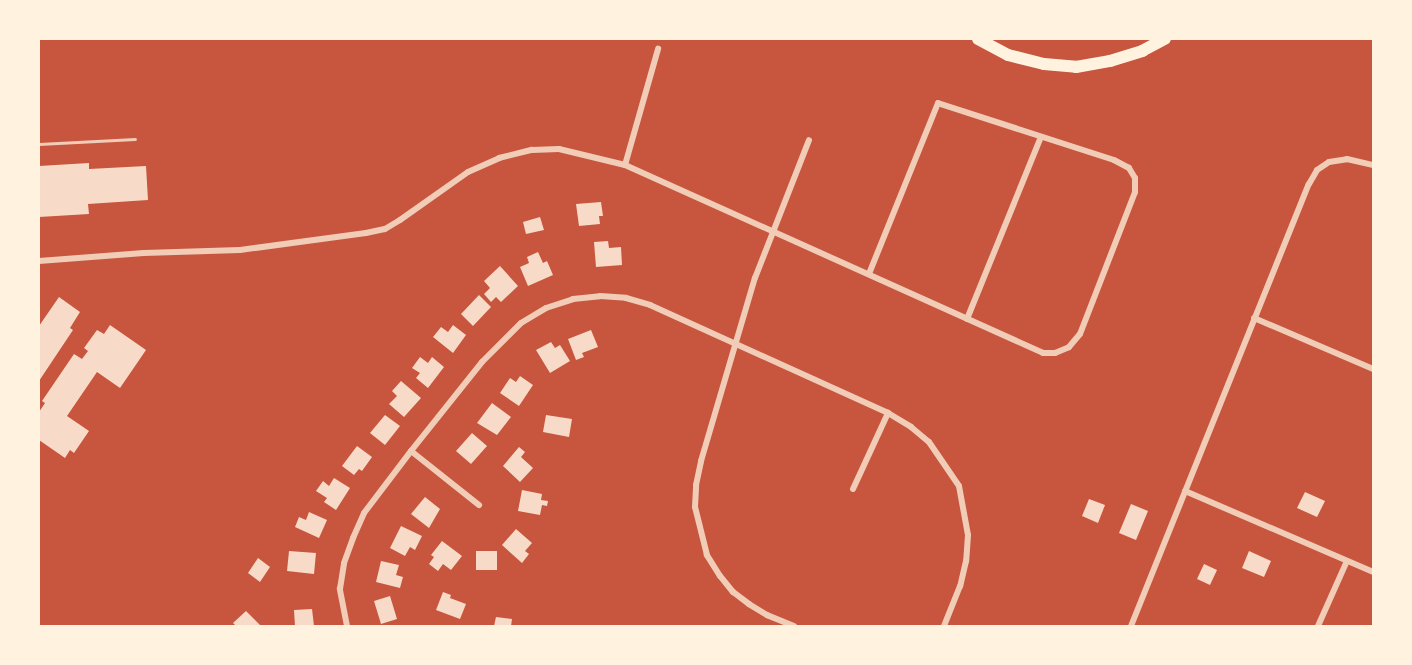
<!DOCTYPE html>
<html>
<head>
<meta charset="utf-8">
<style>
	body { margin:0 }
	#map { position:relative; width:1412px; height:665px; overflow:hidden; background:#c8553d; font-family:Helvetica,sans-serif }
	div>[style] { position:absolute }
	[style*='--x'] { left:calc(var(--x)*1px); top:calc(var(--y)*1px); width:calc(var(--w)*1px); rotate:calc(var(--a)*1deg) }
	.building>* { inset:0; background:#f7dbc8 }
	.service>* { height:3px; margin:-1.5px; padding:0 1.5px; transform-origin:1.5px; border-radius:1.5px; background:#f1ccb7 }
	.minor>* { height:6px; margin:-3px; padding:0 3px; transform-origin:3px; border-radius:3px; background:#f1ccb7 }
	.motorway>* { height:12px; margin:-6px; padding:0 6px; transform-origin:6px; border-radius:6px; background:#fff3e0 }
	span { translate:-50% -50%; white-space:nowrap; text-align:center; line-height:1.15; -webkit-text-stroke:6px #fff3e0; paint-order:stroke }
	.frame { position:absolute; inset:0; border:40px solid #fff3e0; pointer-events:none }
</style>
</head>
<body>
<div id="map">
	<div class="building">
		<div style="clip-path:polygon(89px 163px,89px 169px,146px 166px,148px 200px,88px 204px,89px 214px,39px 217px,39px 166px)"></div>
		<div style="clip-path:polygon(601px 202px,603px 216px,599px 216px,600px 224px,579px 226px,576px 204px)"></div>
		<div style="clip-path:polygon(540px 217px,544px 230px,526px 234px,523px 222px)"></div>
		<div style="clip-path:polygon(608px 241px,609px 248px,621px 247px,622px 265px,596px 267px,594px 242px)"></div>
		<div style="clip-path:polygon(538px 252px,543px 263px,547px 261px,553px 275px,528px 286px,520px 267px,529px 263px,527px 257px)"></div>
		<div style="clip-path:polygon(500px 266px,518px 286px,501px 302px,496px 297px,491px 302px,484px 294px,490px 288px,484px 281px)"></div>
		<div style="clip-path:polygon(479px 295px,491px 307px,473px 326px,461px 314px)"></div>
		<div style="clip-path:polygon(59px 297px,80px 312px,70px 328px,73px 330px,39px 381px,39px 326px)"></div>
		<div style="clip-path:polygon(110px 325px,146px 350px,120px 388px,97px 372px,67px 416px,89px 431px,74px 453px,70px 450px,65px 458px,39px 440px,39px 412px,45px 403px,42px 401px,74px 354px,82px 359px,88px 351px,84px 348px,97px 330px,104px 334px)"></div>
		<div style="clip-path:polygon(453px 325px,466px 335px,453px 353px,433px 337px,441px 327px,448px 332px)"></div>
		<div style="clip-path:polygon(591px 330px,598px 347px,582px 353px,584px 357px,576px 360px,568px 339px)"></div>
		<div style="clip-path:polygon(551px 342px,555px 348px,560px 345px,570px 361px,550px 373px,536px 350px)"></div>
		<div style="clip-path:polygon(420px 357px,428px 363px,432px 357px,444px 367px,428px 388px,416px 378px,420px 373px,412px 368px)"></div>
		<div style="clip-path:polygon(520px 376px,533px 385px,519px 406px,500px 393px,510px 378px,516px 382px)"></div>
		<div style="clip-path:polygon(401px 381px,421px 398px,404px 417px,389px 404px,397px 396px,392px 391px)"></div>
		<div style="clip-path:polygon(492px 403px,511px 417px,497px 435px,477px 423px)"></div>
		<div style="clip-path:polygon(385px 415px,400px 426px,385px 445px,370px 433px)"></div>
		<div style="clip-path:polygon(546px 415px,572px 419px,569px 437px,543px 432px)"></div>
		<div style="clip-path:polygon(472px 433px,487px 446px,471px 464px,456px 451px)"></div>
		<div style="clip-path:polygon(357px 446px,372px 457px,362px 471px,359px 469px,354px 475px,342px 466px)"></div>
		<div style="clip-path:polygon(519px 447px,525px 452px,521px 457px,533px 468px,520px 482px,503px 466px)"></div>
		<div style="clip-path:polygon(334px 478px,350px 488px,336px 510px,324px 502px,327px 498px,316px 491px,323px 481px,329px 486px)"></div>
		<div style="clip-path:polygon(522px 490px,542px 494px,541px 500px,548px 501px,547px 506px,542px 505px,540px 515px,518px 511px)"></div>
		<div style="clip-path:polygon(1305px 492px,1325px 501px,1317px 517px,1297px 508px)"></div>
		<div style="clip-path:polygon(425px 497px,440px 509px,429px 528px,411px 514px)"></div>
		<div style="clip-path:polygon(1089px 499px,1105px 505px,1098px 523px,1082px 516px)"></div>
		<div style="clip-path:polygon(1131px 504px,1148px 511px,1136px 540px,1119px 533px)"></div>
		<div style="clip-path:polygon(309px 512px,327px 520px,319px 538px,295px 527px,299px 517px,306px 520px)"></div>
		<div style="clip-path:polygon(401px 526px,422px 536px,415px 550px,410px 547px,405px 556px,390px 548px)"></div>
		<div style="clip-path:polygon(516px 529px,532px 543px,525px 551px,529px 554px,522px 563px,502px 545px)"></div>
		<div style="clip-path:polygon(442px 541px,462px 556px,451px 570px,443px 564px,438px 571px,429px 564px,434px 557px,431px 555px)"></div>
		<div style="clip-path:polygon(289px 551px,316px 553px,314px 574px,287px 571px)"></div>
		<div style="clip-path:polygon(476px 551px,497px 551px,497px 570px,476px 570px)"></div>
		<div style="clip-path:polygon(1249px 551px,1271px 561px,1264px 577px,1242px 568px)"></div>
		<div style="clip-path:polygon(258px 558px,270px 567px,260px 582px,248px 573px)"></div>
		<div style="clip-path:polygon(381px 561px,399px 565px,396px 575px,403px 577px,400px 588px,376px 582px)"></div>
		<div style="clip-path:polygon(1204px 564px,1217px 570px,1210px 585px,1197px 579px)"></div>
		<div style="clip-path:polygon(443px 592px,451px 595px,450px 598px,466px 604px,460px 619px,436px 610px)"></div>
		<div style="clip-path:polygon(390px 596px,397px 619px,381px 624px,374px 601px)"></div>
		<div style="clip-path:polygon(312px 609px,314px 626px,295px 626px,294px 610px)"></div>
		<div style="clip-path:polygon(246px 611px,261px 626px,236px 626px,233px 623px)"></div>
		<div style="clip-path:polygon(496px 617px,512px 619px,511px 626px,494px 626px)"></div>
	</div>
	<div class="service">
		<div style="--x:39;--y:144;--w:96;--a:-3"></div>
	</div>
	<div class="minor">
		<div style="--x:625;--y:165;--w:121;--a:-74.1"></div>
		<div style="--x:39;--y:261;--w:105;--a:-4.4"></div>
		<div style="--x:144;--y:253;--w:96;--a:-1.8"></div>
		<div style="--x:240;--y:250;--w:127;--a:-7.7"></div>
		<div style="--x:366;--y:233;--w:19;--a:-12"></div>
		<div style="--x:385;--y:229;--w:17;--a:-31"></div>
		<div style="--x:400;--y:220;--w:83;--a:-35.2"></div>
		<div style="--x:468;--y:172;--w:34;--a:-24"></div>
		<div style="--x:499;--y:158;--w:34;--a:-14"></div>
		<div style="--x:532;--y:150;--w:27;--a:-2"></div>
		<div style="--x:559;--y:149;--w:68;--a:13.6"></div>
		<div style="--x:625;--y:165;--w:458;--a:24.2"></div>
		<div style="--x:1043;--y:353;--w:12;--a:0"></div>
		<div style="--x:1055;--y:353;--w:15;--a:-23"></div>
		<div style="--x:1069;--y:347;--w:17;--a:-50"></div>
		<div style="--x:1080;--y:334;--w:152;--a:-68.8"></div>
		<div style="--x:1135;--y:192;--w:14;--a:-90"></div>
		<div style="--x:1135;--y:178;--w:12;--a:-121"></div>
		<div style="--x:1129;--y:168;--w:17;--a:-152"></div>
		<div style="--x:1114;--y:160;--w:185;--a:-162.1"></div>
		<div style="--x:938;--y:103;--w:184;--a:112"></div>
		<div style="--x:1254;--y:318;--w:129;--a:23.2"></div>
		<div style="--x:967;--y:319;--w:196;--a:-67.9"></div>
		<div style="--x:411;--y:451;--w:87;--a:38.5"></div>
		<div style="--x:853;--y:489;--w:84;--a:-65.3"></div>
		<div style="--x:1185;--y:491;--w:205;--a:23.3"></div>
		<div style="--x:347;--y:626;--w:38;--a:-101"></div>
		<div style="--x:340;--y:589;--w:26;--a:-81"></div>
		<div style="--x:344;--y:563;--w:27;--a:-70"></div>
		<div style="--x:353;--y:538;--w:27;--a:-66"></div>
		<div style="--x:364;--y:513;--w:78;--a:-52.8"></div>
		<div style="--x:411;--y:451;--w:114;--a:-51.4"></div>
		<div style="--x:482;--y:362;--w:55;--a:-45"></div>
		<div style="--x:521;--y:323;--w:29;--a:-31"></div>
		<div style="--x:546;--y:308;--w:28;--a:-18"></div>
		<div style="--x:573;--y:299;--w:27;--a:-6"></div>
		<div style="--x:600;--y:296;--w:26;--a:4"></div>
		<div style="--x:626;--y:298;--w:25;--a:16"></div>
		<div style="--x:650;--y:305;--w:261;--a:24.4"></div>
		<div style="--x:888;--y:413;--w:27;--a:31"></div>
		<div style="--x:911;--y:427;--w:23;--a:40"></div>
		<div style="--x:929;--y:442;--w:53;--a:55.7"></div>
		<div style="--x:959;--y:486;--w:50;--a:79.6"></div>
		<div style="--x:968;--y:535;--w:26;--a:94"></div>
		<div style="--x:966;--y:561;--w:26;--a:103"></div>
		<div style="--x:960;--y:586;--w:43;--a:111.8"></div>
		<div style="--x:794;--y:626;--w:29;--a:-158"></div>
		<div style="--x:767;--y:615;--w:21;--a:-149"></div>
		<div style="--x:749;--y:604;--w:20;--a:-143"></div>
		<div style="--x:733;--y:592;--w:21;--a:-129"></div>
		<div style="--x:720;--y:576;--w:25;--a:-122"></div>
		<div style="--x:707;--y:555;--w:49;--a:-104"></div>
		<div style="--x:695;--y:507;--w:22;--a:-87"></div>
		<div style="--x:696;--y:485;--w:25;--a:-78"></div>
		<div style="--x:701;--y:461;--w:191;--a:-73.6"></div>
		<div style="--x:755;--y:278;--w:148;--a:-68.6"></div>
		<div style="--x:1131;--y:626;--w:476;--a:-68.1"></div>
		<div style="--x:1309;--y:184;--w:16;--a:-60"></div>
		<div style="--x:1317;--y:170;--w:14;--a:-34"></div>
		<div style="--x:1329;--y:162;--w:18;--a:-9"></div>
		<div style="--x:1347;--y:159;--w:27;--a:13"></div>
		<div style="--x:1318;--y:626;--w:71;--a:-66"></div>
	</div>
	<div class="motorway">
		<div style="--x:978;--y:39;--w:34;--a:28"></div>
		<div style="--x:1008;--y:55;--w:37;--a:14"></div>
		<div style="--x:1044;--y:64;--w:32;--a:5"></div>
		<div style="--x:1076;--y:67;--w:35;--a:-10"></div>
		<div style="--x:1110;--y:61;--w:34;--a:-17"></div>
		<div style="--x:1142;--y:51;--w:26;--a:-28"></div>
	</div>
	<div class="frame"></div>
</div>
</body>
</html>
